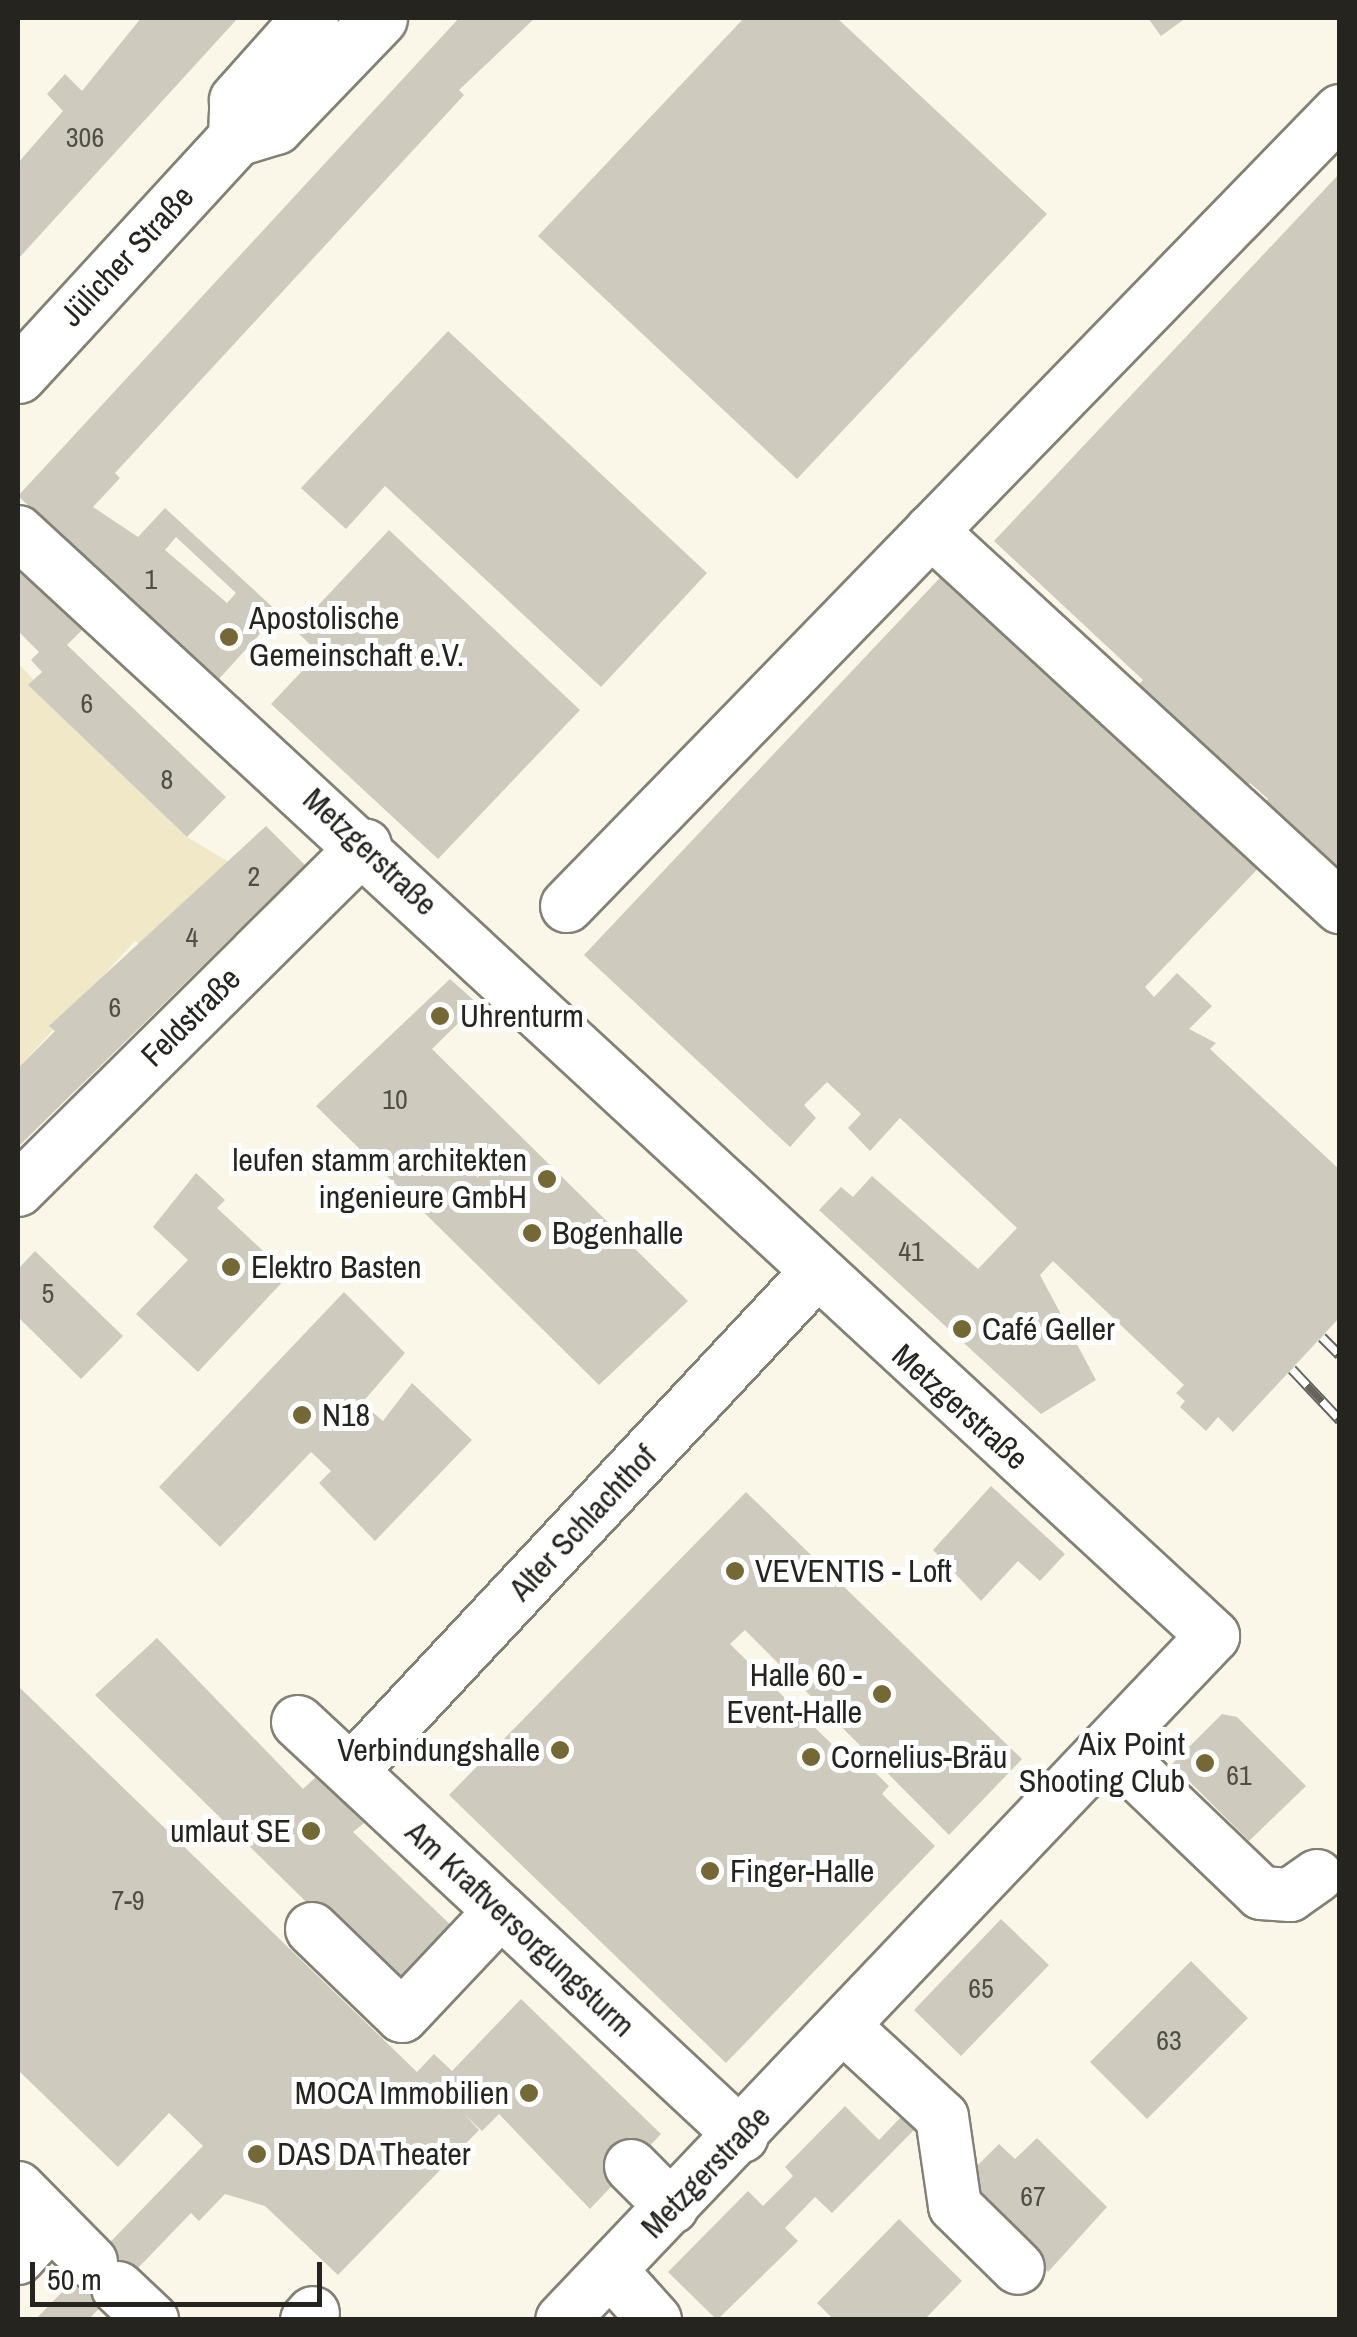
<!DOCTYPE html>
<html>
<head>
<meta charset="utf-8">
<style>
	body { margin:0 }
	#map { position:relative; width:1357px; height:2337px; overflow:hidden; background:#faf7e9; font-family:"Archivo Narrow",sans-serif }
	div>[style] { position:absolute }
	[style*='--x'] { left:calc(var(--x)*1px); top:calc(var(--y)*1px); width:calc(var(--w)*1px); rotate:calc(var(--a)*1deg) }
	.green>* { inset:0; background:#f0e8c6 }
	.building>* { inset:0; background:#cecbbe }
	.roads { filter:drop-shadow(2px 0 #838074) drop-shadow(-2px 0 #838074) drop-shadow(0 2px #838074) drop-shadow(0 -2px #838074) }
	.minor>* { height:52px; margin:-26px; padding:0 26px; transform-origin:26px; border-radius:26px; background:#fff }
	.major>* { height:55px; margin:-27.5px; padding:0 27.5px; transform-origin:27.5px; border-radius:27.5px; background:#fff }
	.rail>* { height:11px; margin-top:-5.5px; transform-origin:0; background:repeating-linear-gradient(90deg,#fff 0 22px,#65635b 0 44px); box-sizing:border-box; border-block:2px solid #65635b }
	.dots>* { width:28px; height:28px; translate:-50% -50%; box-sizing:border-box; border:5px solid #fff; border-radius:50% }
	span { translate:-50% -50%; white-space:nowrap; text-align:center; line-height:1.15; -webkit-text-stroke:10px #fff; paint-order:stroke }
	.number-label { font-size:28px; color:#4f4e47 }
	.number-label span { -webkit-text-stroke-width:0 }
	.street-label { font-size:32px; color:#25241f }
	.poi-label { font-size:32px; color:#25241f }
	.left { translate:0 -50%; text-align:left }
	.right { translate:-100% -50%; text-align:right }
	.frame { position:absolute; inset:0; border:20px solid #25241f; pointer-events:none }
	.scale { position:absolute; left:30px; top:2262px; width:292px; height:45px; box-sizing:border-box; border:5px solid #25241f; border-top:0; padding-left:12px; font-size:30px; line-height:35px; white-space:nowrap; color:#25241f; -webkit-text-stroke:8px #fff; paint-order:stroke }
</style>
</head>
<body>
<div id="map">
	<div class="green">
		<div style="clip-path:polygon(18px 663px,34px 680px,29px 686px,187px 837px,229px 862px,142px 947px,135px 941px,18px 1068px)"></div>
	</div>
	<div class="building">
		<div style="clip-path:polygon(141px 18px,238px 18px,18px 259px,18px 163px,63px 111px,47px 94px,65px 74px,82px 91px)"></div>
		<div style="clip-path:polygon(evenodd,459px 18px,535px 18px,459px 90px,464px 95px,115px 473px,120px 478px,93px 507px,138px 537px,165px 508px,279px 613px,218px 680px,18px 496px,459px 18px,176px 537px,236px 593px,227px 603px,165px 550px,176px 537px)"></div>
		<div style="clip-path:polygon(744px 18px,837px 18px,1047px 214px,797px 479px,538px 236px)"></div>
		<div style="clip-path:polygon(1148px 18px,1186px 18px,1161px 36px)"></div>
		<div style="clip-path:polygon(1340px 173px,1340px 892px,1252px 815px,1268px 799px,1250px 783px,1235px 798px,1127px 697px,1143px 680px,994px 541px)"></div>
		<div style="clip-path:polygon(448px 331px,707px 573px,601px 687px,385px 486px,346px 529px,301px 488px)"></div>
		<div style="clip-path:polygon(389px 530px,580px 710px,438px 859px,271px 704px,319px 653px,295px 630px)"></div>
		<div style="clip-path:polygon(952px 565px,1268px 858px,1145px 987px,1154px 997px,1177px 973px,1212px 1006px,1189px 1029px,1216px 1043px,1210px 1049px,1340px 1170px,1340px 1317px,1233px 1432px,1218px 1417px,1206px 1431px,1180px 1407px,1185px 1401px,1176px 1393px,1184px 1385px,1053px 1261px,1040px 1275px,1096px 1380px,1041px 1414px,819px 1210px,841px 1187px,853px 1197px,872px 1176px,978px 1269px,1017px 1228px,900px 1118px,870px 1151px,848px 1128px,861px 1114px,827px 1082px,804px 1105px,816px 1118px,790px 1147px,584px 955px)"></div>
		<div style="clip-path:polygon(18px 566px,83px 629px,67px 645px,226px 797px,187px 837px,28px 685px,42px 672px,31px 660px,39px 652px,18px 631px)"></div>
		<div style="clip-path:polygon(266px 826px,305px 865px,18px 1147px,18px 1068px,55px 1031px,49px 1026px)"></div>
		<div style="clip-path:polygon(450px 979px,478px 1004px,432px 1049px,688px 1301px,599px 1385px,316px 1106px)"></div>
		<div style="clip-path:polygon(196px 1173px,225px 1200px,217px 1208px,289px 1275px,198px 1372px,136px 1314px,188px 1260px,153px 1227px)"></div>
		<div style="clip-path:polygon(35px 1251px,123px 1336px,81px 1379px,18px 1317px,18px 1269px)"></div>
		<div style="clip-path:polygon(344px 1292px,405px 1353px,362px 1403px,383px 1421px,412px 1383px,472px 1440px,375px 1541px,319px 1483px,331px 1471px,311px 1452px,220px 1547px,159px 1487px)"></div>
		<div style="clip-path:polygon(991px 1486px,1065px 1554px,1040px 1581px,1018px 1561px,981px 1601px,933px 1550px)"></div>
		<div style="clip-path:polygon(746px 1492px,1022px 1759px,949px 1835px,745px 1630px,730px 1644px,855px 1767px,862px 1760px,889px 1786px,882px 1794px,935px 1846px,726px 2063px,449px 1795px)"></div>
		<div style="clip-path:polygon(157px 1638px,303px 1789px,317px 1776px,364px 1823px,353px 1832px,455px 1929px,395px 1989px,95px 1695px)"></div>
		<div style="clip-path:polygon(18px 1686px,417px 2072px,434px 2054px,452px 2071px,521px 1999px,661px 2134px,590px 2209px,499px 2114px,482px 2131px,464px 2114px,479px 2130px,338px 2275px,265px 2206px,225px 2194px,199px 2221px,191px 2213px,88px 2320px,35px 2320px,203px 2146px,169px 2113px,118px 2167px,18px 2070px)"></div>
		<div style="clip-path:polygon(1222px 1714px,1237px 1717px,1306px 1786px,1249px 1841px,1172px 1764px)"></div>
		<div style="clip-path:polygon(1001px 1919px,1049px 1965px,961px 2056px,914px 2010px)"></div>
		<div style="clip-path:polygon(1191px 1961px,1248px 2018px,1147px 2119px,1090px 2062px)"></div>
		<div style="clip-path:polygon(845px 2106px,879px 2140px,901px 2117px,914px 2130px,832px 2213px,815px 2197px,785px 2228px,798px 2241px,717px 2320px,668px 2272px,748px 2191px,763px 2206px,793px 2176px,785px 2167px)"></div>
		<div style="clip-path:polygon(1037px 2138px,1107px 2207px,1048px 2272px,959px 2184px,999px 2144px,1015px 2159px)"></div>
		<div style="clip-path:polygon(899px 2219px,962px 2281px,924px 2320px,834px 2320px,817px 2303px)"></div>
	</div>
	<div class="roads">
		<div class="minor">
			<div style="--x:931;--y:531;--w:556;--a:42.59"></div>
			<div style="--x:18;--y:532;--w:1627;--a:42.73"></div>
			<div style="--x:1213;--y:1636;--w:944;--a:133.58"></div>
			<div style="--x:567;--y:906;--w:1109;--a:-45.8"></div>
			<div style="--x:18;--y:1190;--w:489;--a:-44.8"></div>
			<div style="--x:298;--y:1722;--w:607;--a:43"></div>
			<div style="--x:1109;--y:1747;--w:211;--a:43.8"></div>
			<div style="--x:1261;--y:1893;--w:29;--a:4"></div>
			<div style="--x:1290;--y:1895;--w:33;--a:-35"></div>
			<div style="--x:351;--y:1771;--w:679;--a:-46.97"></div>
			<div style="--x:312;--y:1929;--w:125;--a:44"></div>
			<div style="--x:402;--y:2016;--w:144;--a:-46.7"></div>
			<div style="--x:844;--y:2027;--w:133;--a:42.6"></div>
			<div style="--x:942;--y:2117;--w:90;--a:81.7"></div>
			<div style="--x:955;--y:2206;--w:88;--a:44.5"></div>
			<div style="--x:631;--y:2166;--w:58;--a:45"></div>
			<div style="--x:18;--y:2188;--w:104;--a:45.4"></div>
			<div style="--x:18;--y:2258;--w:49;--a:-47.5"></div>
			<div style="--x:611;--y:2271;--w:66;--a:48.1"></div>
			<div style="--x:118;--y:2288;--w:47;--a:43.3"></div>
			<div style="--x:307;--y:2320;--w:9;--a:-49"></div>
		</div>
		<div class="major">
			<div style="--x:236;--y:138;--w:38;--a:-88"></div>
			<div style="--x:237;--y:100;--w:110;--a:-48.3"></div>
			<div style="--x:18;--y:375;--w:322;--a:-47.4"></div>
			<div style="--x:236;--y:138;--w:41;--a:-17.1"></div>
			<div style="--x:275;--y:126;--w:150;--a:-46.1"></div>
		</div>
	</div>
	<div class="rail">
		<div style="--x:1322;--y:1337;--w:25;--a:45"></div>
		<div style="--x:1292;--y:1369;--w:70;--a:46.7"></div>
	</div>
	<div class="dots">
		<div style="left:229px;top:637px;background:#746835"></div>
		<div style="left:440px;top:1016px;background:#746835"></div>
		<div style="left:547px;top:1179px;background:#746835"></div>
		<div style="left:532px;top:1233px;background:#746835"></div>
		<div style="left:231px;top:1267px;background:#746835"></div>
		<div style="left:962px;top:1329px;background:#746835"></div>
		<div style="left:302px;top:1415px;background:#746835"></div>
		<div style="left:735px;top:1571px;background:#746835"></div>
		<div style="left:882px;top:1694px;background:#746835"></div>
		<div style="left:560px;top:1750px;background:#746835"></div>
		<div style="left:811px;top:1757px;background:#746835"></div>
		<div style="left:1205px;top:1763px;background:#746835"></div>
		<div style="left:311px;top:1831px;background:#746835"></div>
		<div style="left:710px;top:1871px;background:#746835"></div>
		<div style="left:529px;top:2093px;background:#746835"></div>
		<div style="left:257px;top:2154px;background:#746835"></div>
	</div>
	<div class="number-label">
		<span style="left:85px;top:137px">306</span>
		<span style="left:151px;top:579px">1</span>
		<span style="left:87px;top:703px">6</span>
		<span style="left:167px;top:779px">8</span>
		<span style="left:254px;top:876px">2</span>
		<span style="left:192px;top:937px">4</span>
		<span style="left:115px;top:1007px">6</span>
		<span style="left:395px;top:1099px">10</span>
		<span style="left:911px;top:1251px">41</span>
		<span style="left:48px;top:1293px">5</span>
		<span style="left:1239px;top:1775px">61</span>
		<span style="left:128px;top:1900px">7-9</span>
		<span style="left:981px;top:1988px">65</span>
		<span style="left:1169px;top:2040px">63</span>
		<span style="left:1033px;top:2196px">67</span>
	</div>
	<div class="street-label">
		<span style="left:127px;top:256px;rotate:-47deg">Jülicher Straße</span>
		<span style="left:370px;top:852px;rotate:43deg">Metzgerstraße</span>
		<span style="left:191px;top:1017px;rotate:-45deg">Feldstraße</span>
		<span style="left:960px;top:1407px;rotate:42deg">Metzgerstraße</span>
		<span style="left:583px;top:1523px;rotate:-47deg">Alter Schlachthof</span>
		<span style="left:520px;top:1929px;rotate:43deg">Am Kraftversorgungsturm</span>
		<span style="left:706px;top:2172px;rotate:-46deg">Metzgerstraße</span>
	</div>
	<div class="poi-label">
		<span class="left" style="left:249px;top:637px">Apostolische<br>Gemeinschaft e.V.</span>
		<span class="left" style="left:460px;top:1016px">Uhrenturm</span>
		<span class="right" style="left:527px;top:1179px">leufen stamm architekten<br>ingenieure GmbH</span>
		<span class="left" style="left:552px;top:1233px">Bogenhalle</span>
		<span class="left" style="left:251px;top:1267px">Elektro Basten</span>
		<span class="left" style="left:982px;top:1329px">Café Geller</span>
		<span class="left" style="left:322px;top:1415px">N18</span>
		<span class="left" style="left:755px;top:1571px">VEVENTIS - Loft</span>
		<span class="right" style="left:862px;top:1694px">Halle 60 -<br>Event-Halle</span>
		<span class="right" style="left:1185px;top:1763px">Aix Point<br>Shooting Club</span>
		<span class="right" style="left:540px;top:1750px">Verbindungshalle</span>
		<span class="left" style="left:831px;top:1757px">Cornelius-Bräu</span>
		<span class="right" style="left:291px;top:1831px">umlaut SE</span>
		<span class="left" style="left:730px;top:1871px">Finger-Halle</span>
		<span class="right" style="left:509px;top:2093px">MOCA Immobilien</span>
		<span class="left" style="left:277px;top:2154px">DAS DA Theater</span>
	</div>
	<div class="frame"></div>
	<div class="scale">50 m</div>
</div>
</body>
</html>
